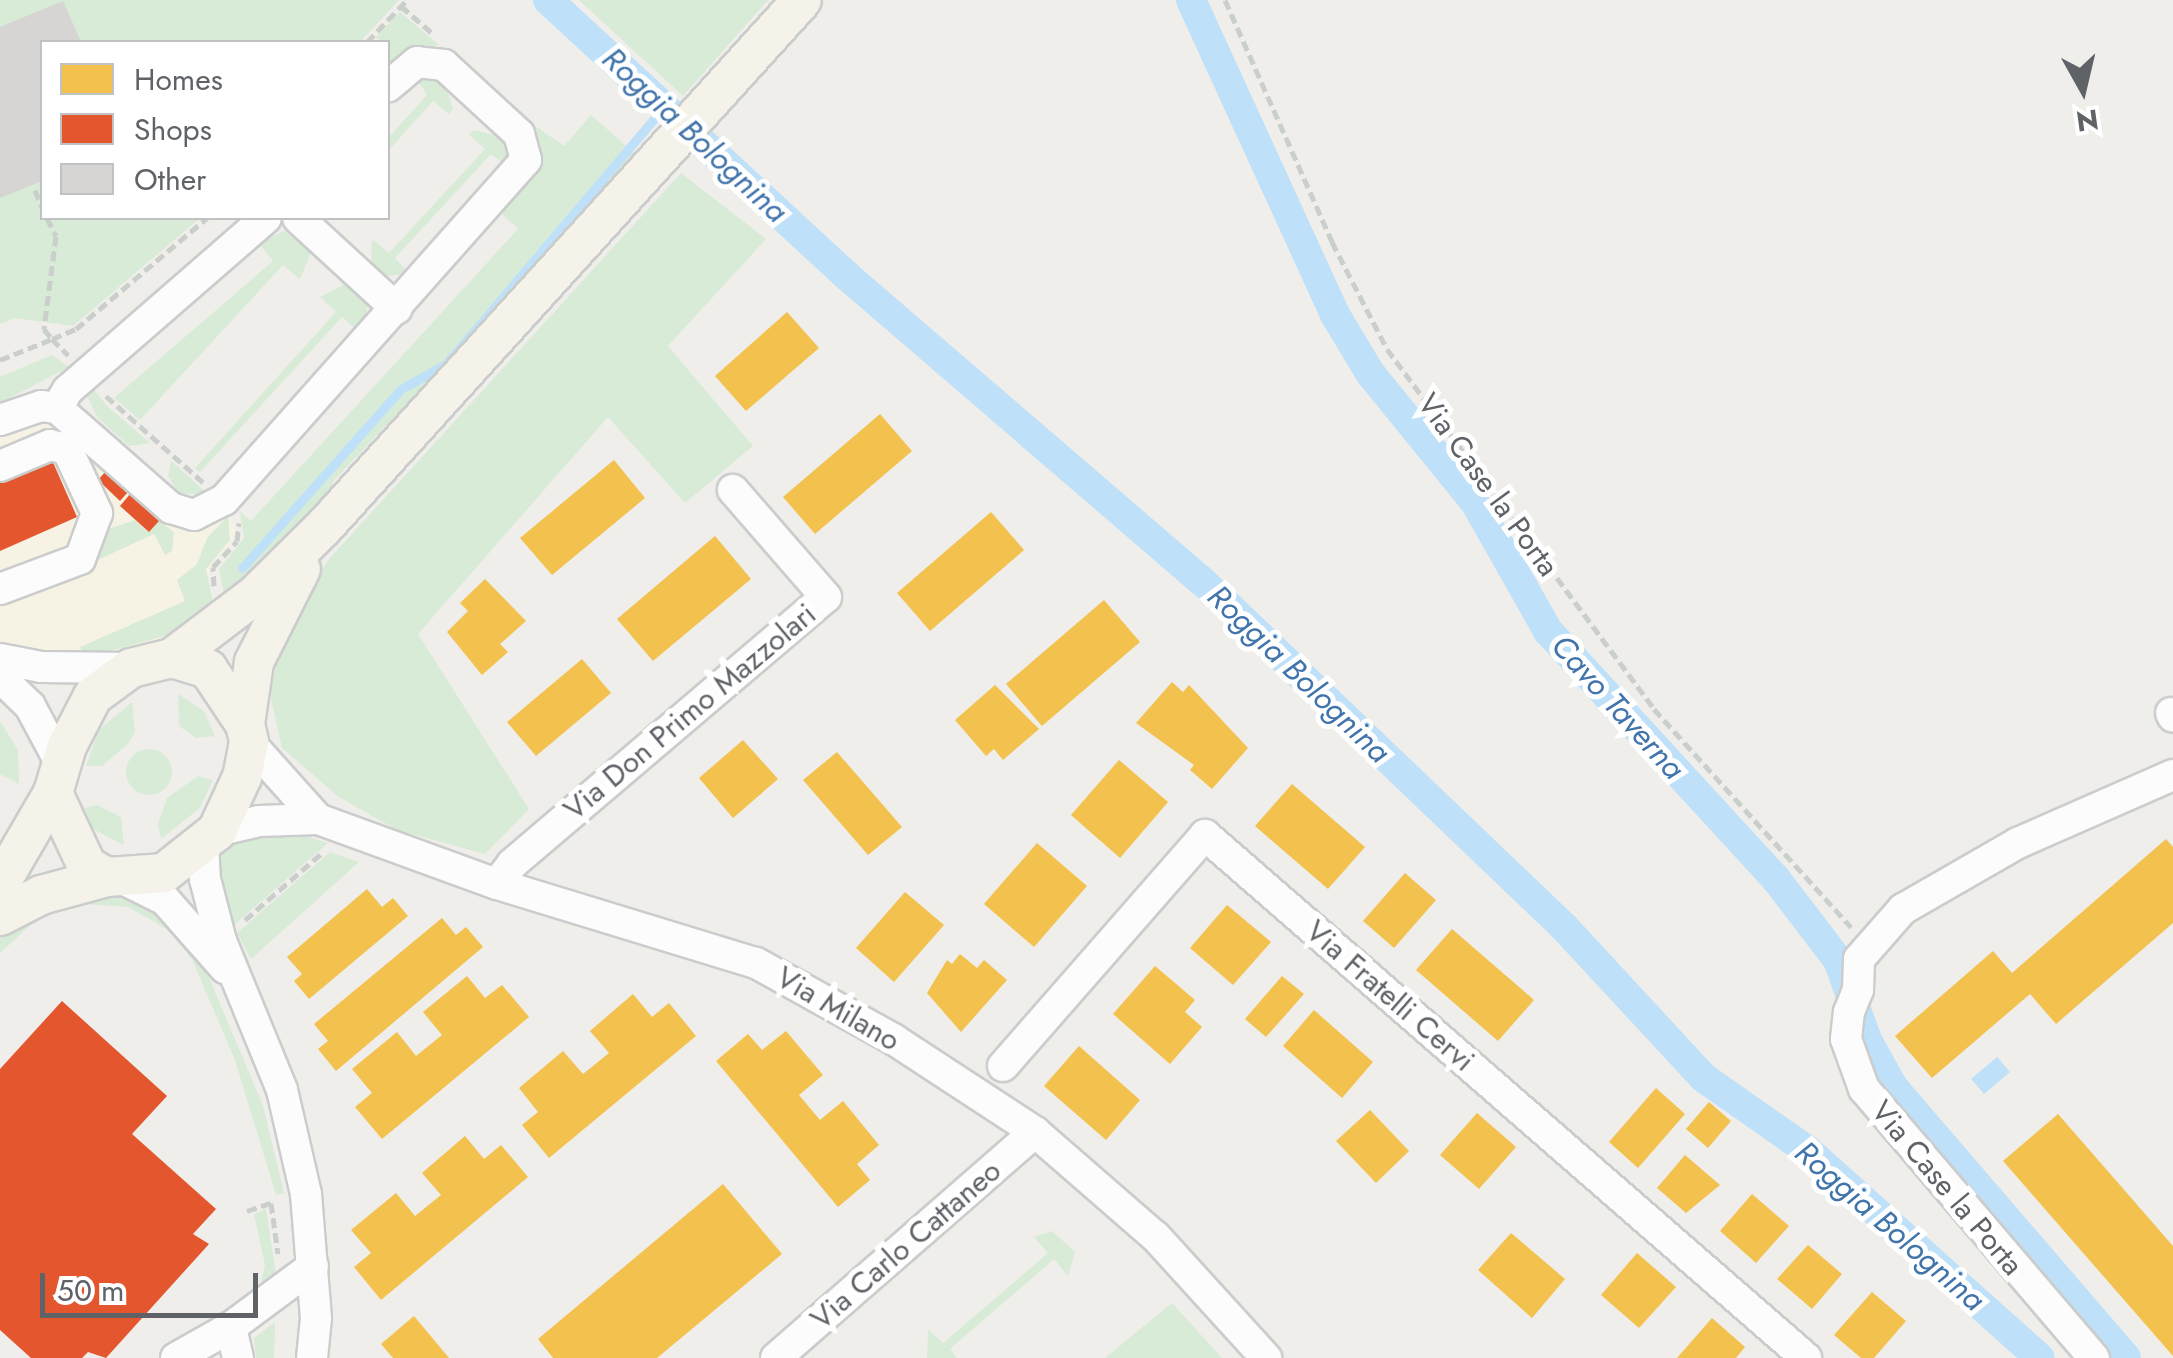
<!DOCTYPE html>
<html>
<head>
<meta charset="utf-8">
<style>
	body { margin:0 }
	#map { position:relative; width:2173px; height:1358px; overflow:hidden; background:#efeeea; font-family:Jost,sans-serif }
	div>[style] { position:absolute }
	[style*='--x'] { left:calc(var(--x)*1px); top:calc(var(--y)*1px); width:calc(var(--w)*1px); rotate:calc(var(--a)*1deg) }
	.commercial>* { inset:0; background:#f7f3e4 }
	.green>* { inset:0; background:#d8ebd6 }
	.round { border-radius:50% }
	.water>* { inset:0; background:#bfe0f9 }
	.homes>* { inset:0; background:#f2c14e }
	.shops>* { inset:0; background:#e4572e }
	.stream>* { height:9px; margin:-4.5px; padding:0 4.5px; transform-origin:4.5px; border-radius:4.5px; background:#bfe0f9 }
	.canal>* { height:30px; margin:-15px; padding:0 15px; transform-origin:15px; border-radius:15px; background:#bfe0f9 }
	.building>* { inset:0; background:#d6d5d3 }
	.path>* { height:5px; margin-top:-2.5px; transform-origin:0; background:repeating-linear-gradient(90deg,#cacfcc 0 10px,transparent 0 15px) }
	.roads { filter:drop-shadow(2px 0 #cbcccc) drop-shadow(-2px 0 #cbcccc) drop-shadow(0 2px #cbcccc) drop-shadow(0 -2px #cbcccc) }
	.minor>* { height:30px; margin:-15px; padding:0 15px; transform-origin:15px; border-radius:15px; background:#fdfcfc }
	.major>* { height:38px; margin:-19px; padding:0 19px; transform-origin:19px; border-radius:19px; background:#f4f2e9 }
	span { translate:-50% -50%; white-space:nowrap; text-align:center; line-height:1.15; -webkit-text-stroke:10px #fff; paint-order:stroke }
	.street-label { font-size:30px; color:#5f6368 }
	.water-label { font-size:32px; color:#4174aa; font-style:italic }
	.legend { position:absolute; left:40px; top:40px; width:350px; height:180px; box-sizing:border-box; background:#fff; border:2px solid #bfc1c3; margin:0; padding:12px 18px; list-style:none; font-size:30px; color:#5f6368 }
	.legend li { display:flex; align-items:center; gap:20px; height:50px }
	.legend b { width:50px; border:2px solid #bfc1c3 }
	.north { position:absolute; left:2033px; top:40px; width:100px; height:100px; -webkit-text-stroke:8px #fff; paint-order:stroke; rotate:172deg; font-size:28px; font-weight:700; line-height:40px; text-align:center; color:#5f6368 }
	.north::after { content:''; display:block; margin:auto; width:35px; height:45px; background:#5f6368; clip-path:polygon(50% 0,100% 100%,50% 72%,0 100%) }
	.scale { position:absolute; left:40px; top:1273px; width:218px; height:45px; box-sizing:border-box; border:5px solid #5f6368; border-top:0; padding-left:12px; font-size:30px; line-height:35px; white-space:nowrap; color:#5f6368; -webkit-text-stroke:8px #fff; paint-order:stroke }
</style>
</head>
<body>
<div id="map">
	<div class="commercial">
		<div style="clip-path:polygon(35px 423px,65px 427px,166px 517px,228px 511px,236px 531px,232px 543px,213px 561px,208px 579px,217px 608px,184px 633px,131px 654px,0 649px,0 435px)"></div>
	</div>
	<div class="green">
		<div style="clip-path:polygon(0 0,399px 0,360px 42px,42px 42px,42px 218px,200px 218px,73px 326px,15px 318px,0 324px)"></div>
		<div style="clip-path:polygon(579px 0,768px 0,683px 96px)"></div>
		<div style="clip-path:polygon(400px 12px,439px 45px,400px 53px,388px 65px,388px 42px,375px 38px)"></div>
		<div style="clip-path:polygon(415px 76px,444px 83px,453px 108px,449px 114px,433px 101px,388px 151px,388px 138px,427px 95px)"></div>
		<div style="clip-path:polygon(591px 115px,642px 160px,459px 365px,399px 412px,335px 479px,305px 531px,226px 604px,219px 569px,244px 538px,240px 512px,251px 521px,518px 229px,501px 213px,540px 164px,540px 149px,525px 119px,564px 146px)"></div>
		<div style="clip-path:polygon(474px 130px,502px 137px,511px 154px,508px 167px,491px 154px,395px 258px,410px 274px,385px 276px,371px 263px,372px 239px,389px 253px,485px 149px,469px 134px)"></div>
		<div style="clip-path:polygon(681px 173px,766px 239px,668px 346px,753px 446px,685px 503px,608px 417px,418px 634px,529px 809px,485px 854px,397px 830px,339px 797px,282px 748px,270px 694px,276px 665px,268px 661px,295px 606px,330px 558px)"></div>
		<div style="clip-path:polygon(284px 231px,311px 252px,300px 279px,283px 265px,140px 420px,114px 398px,273px 261px,259px 243px)"></div>
		<div style="clip-path:polygon(345px 284px,368px 303px,365px 321px,358px 331px,342px 317px,200px 472px,195px 468px,336px 312px,320px 297px)"></div>
		<div style="clip-path:polygon(52px 355px,69px 367px,0 403px,0 377px)"></div>
		<div style="clip-path:polygon(93px 388px,107px 406px,150px 443px,129px 446px,97px 417px,88px 398px)"></div>
		<div style="clip-path:polygon(171px 461px,209px 495px,178px 493px,168px 476px)"></div>
		<div style="clip-path:polygon(228px 516px,230px 540px,206px 569px,214px 605px,169px 635px,85px 658px,80px 647px,185px 601px,177px 580px,197px 564px,207px 538px)"></div>
		<div style="clip-path:polygon(135px 520px,149px 532px,159px 521px,174px 532px,172px 551px,165px 555px,154px 534px,87px 565px,102px 531px)"></div>
		<div style="clip-path:polygon(178px 694px,204px 711px,215px 736px,196px 738px,179px 726px)"></div>
		<div style="clip-path:polygon(132px 702px,135px 732px,128px 744px,102px 766px,86px 766px,99px 730px)"></div>
		<div style="clip-path:polygon(0 721px,18px 750px,19px 784px,0 774px)"></div>
		<div class="round" style="left:126px;top:749px;width:46px;height:46px"></div>
		<div style="clip-path:polygon(198px 776px,213px 780px,200px 808px,161px 839px,158px 824px,167px 798px)"></div>
		<div style="clip-path:polygon(97px 805px,121px 817px,124px 845px,93px 829px,85px 808px)"></div>
		<div style="clip-path:polygon(293px 832px,328px 843px,227px 931px,216px 864px,221px 853px,239px 837px)"></div>
		<div style="clip-path:polygon(330px 852px,359px 862px,251px 959px,237px 933px)"></div>
		<div style="clip-path:polygon(128px 894px,149px 901px,200px 956px,263px 1106px,284px 1193px,276px 1195px,235px 1060px,192px 959px,167px 929px,128px 907px,71px 903px,46px 911px,0 953px,0 932px,70px 897px)"></div>
		<div style="clip-path:polygon(266px 1209px,277px 1281px,260px 1287px,265px 1265px,254px 1214px)"></div>
		<div style="clip-path:polygon(1052px 1231px,1075px 1252px,1068px 1276px,1054px 1259px,950px 1349px,957px 1358px,927px 1358px,928px 1329px,943px 1343px,1048px 1253px,1034px 1237px)"></div>
		<div style="clip-path:polygon(1172px 1303px,1222px 1358px,1105px 1358px)"></div>
		<div style="clip-path:polygon(275px 1322px,274px 1358px,256px 1358px,254px 1338px)"></div>
	</div>
	<div class="water">
		<div style="clip-path:polygon(1997px 1057px,2010px 1072px,1984px 1094px,1971px 1079px)"></div>
	</div>
	<div class="homes">
		<div style="clip-path:polygon(787px 312px,819px 348px,746px 411px,715px 376px)"></div>
		<div style="clip-path:polygon(880px 414px,912px 451px,815px 534px,783px 497px)"></div>
		<div style="clip-path:polygon(614px 460px,645px 498px,552px 575px,520px 538px)"></div>
		<div style="clip-path:polygon(991px 512px,1024px 550px,930px 631px,897px 593px)"></div>
		<div style="clip-path:polygon(715px 536px,751px 579px,653px 661px,617px 619px)"></div>
		<div style="clip-path:polygon(485px 579px,526px 621px,500px 644px,508px 652px,482px 675px,447px 632px,468px 611px,460px 603px)"></div>
		<div style="clip-path:polygon(1104px 600px,1140px 642px,1042px 726px,1006px 684px)"></div>
		<div style="clip-path:polygon(582px 659px,611px 693px,536px 756px,507px 722px)"></div>
		<div style="clip-path:polygon(1172px 682px,1183px 692px,1189px 685px,1248px 748px,1212px 789px,1190px 770px,1194px 765px,1136px 723px)"></div>
		<div style="clip-path:polygon(995px 685px,1039px 729px,1003px 760px,994px 749px,986px 756px,955px 720px)"></div>
		<div style="clip-path:polygon(743px 740px,778px 779px,733px 818px,699px 778px)"></div>
		<div style="clip-path:polygon(837px 752px,902px 827px,868px 855px,803px 780px)"></div>
		<div style="clip-path:polygon(1119px 760px,1168px 802px,1120px 858px,1071px 815px)"></div>
		<div style="clip-path:polygon(1292px 784px,1365px 847px,1328px 889px,1255px 826px)"></div>
		<div style="clip-path:polygon(2166px 839px,2173px 847px,2173px 923px,2056px 1024px,2030px 994px,1932px 1078px,1895px 1036px,1993px 951px,2012px 973px)"></div>
		<div style="clip-path:polygon(1037px 843px,1087px 886px,1034px 947px,984px 904px)"></div>
		<div style="clip-path:polygon(1405px 873px,1436px 900px,1394px 948px,1363px 921px)"></div>
		<div style="clip-path:polygon(367px 889px,382px 907px,393px 898px,408px 916px,309px 999px,294px 981px,302px 974px,287px 957px)"></div>
		<div style="clip-path:polygon(905px 892px,944px 925px,894px 982px,856px 948px)"></div>
		<div style="clip-path:polygon(1227px 905px,1271px 942px,1233px 985px,1190px 948px)"></div>
		<div style="clip-path:polygon(442px 918px,456px 935px,466px 927px,483px 947px,336px 1071px,318px 1049px,328px 1041px,314px 1024px)"></div>
		<div style="clip-path:polygon(1452px 929px,1534px 1000px,1498px 1041px,1416px 970px)"></div>
		<div style="clip-path:polygon(960px 954px,977px 968px,984px 960px,1007px 980px,961px 1032px,927px 993px,947px 960px,952px 964px)"></div>
		<div style="clip-path:polygon(1155px 966px,1195px 1000px,1185px 1012px,1202px 1027px,1170px 1064px,1113px 1014px)"></div>
		<div style="clip-path:polygon(467px 976px,485px 998px,502px 985px,529px 1017px,382px 1139px,355px 1107px,372px 1093px,352px 1069px,397px 1032px,416px 1056px,442px 1035px,423px 1012px)"></div>
		<div style="clip-path:polygon(1282px 976px,1304px 994px,1266px 1037px,1245px 1019px)"></div>
		<div style="clip-path:polygon(633px 994px,652px 1017px,669px 1003px,696px 1036px,549px 1158px,522px 1125px,538px 1112px,519px 1088px,563px 1051px,583px 1074px,609px 1053px,590px 1031px)"></div>
		<div style="clip-path:polygon(1314px 1010px,1373px 1062px,1342px 1098px,1283px 1046px)"></div>
		<div style="clip-path:polygon(786px 1031px,823px 1075px,799px 1095px,820px 1120px,843px 1101px,879px 1145px,857px 1164px,870px 1180px,838px 1207px,716px 1061px,748px 1034px,762px 1050px)"></div>
		<div style="clip-path:polygon(1079px 1046px,1140px 1100px,1106px 1140px,1044px 1086px)"></div>
		<div style="clip-path:polygon(1656px 1088px,1685px 1114px,1638px 1168px,1609px 1142px)"></div>
		<div style="clip-path:polygon(1709px 1102px,1731px 1121px,1708px 1148px,1686px 1129px)"></div>
		<div style="clip-path:polygon(1370px 1110px,1409px 1151px,1376px 1183px,1336px 1141px)"></div>
		<div style="clip-path:polygon(1477px 1113px,1516px 1147px,1479px 1189px,1440px 1155px)"></div>
		<div style="clip-path:polygon(2058px 1114px,2173px 1246px,2173px 1356px,2003px 1161px)"></div>
		<div style="clip-path:polygon(465px 1136px,484px 1159px,501px 1145px,528px 1177px,381px 1300px,354px 1267px,371px 1253px,351px 1230px,396px 1193px,415px 1216px,441px 1195px,422px 1173px)"></div>
		<div style="clip-path:polygon(1685px 1155px,1720px 1185px,1686px 1213px,1657px 1188px)"></div>
		<div style="clip-path:polygon(723px 1184px,782px 1254px,657px 1358px,553px 1358px,538px 1339px)"></div>
		<div style="clip-path:polygon(1752px 1194px,1789px 1226px,1756px 1263px,1720px 1231px)"></div>
		<div style="clip-path:polygon(1511px 1233px,1565px 1279px,1532px 1318px,1478px 1270px)"></div>
		<div style="clip-path:polygon(1808px 1245px,1842px 1274px,1812px 1309px,1777px 1279px)"></div>
		<div style="clip-path:polygon(1637px 1253px,1676px 1287px,1639px 1328px,1601px 1295px)"></div>
		<div style="clip-path:polygon(1872px 1292px,1906px 1321px,1874px 1358px,1861px 1358px,1834px 1335px)"></div>
		<div style="clip-path:polygon(414px 1316px,449px 1358px,393px 1358px,381px 1344px)"></div>
		<div style="clip-path:polygon(1712px 1318px,1745px 1347px,1736px 1358px,1677px 1358px)"></div>
	</div>
	<div class="shops">
		<div style="clip-path:polygon(52px 460px,77px 517px,0 551px,0 483px)"></div>
		<div style="clip-path:polygon(106px 471px,128px 492px,120px 501px,98px 480px)"></div>
		<div style="clip-path:polygon(130px 494px,159px 521px,149px 532px,120px 506px)"></div>
		<div style="clip-path:polygon(62px 1001px,167px 1096px,132px 1134px,216px 1209px,193px 1234px,209px 1244px,106px 1358px,88px 1352px,82px 1358px,31px 1358px,0 1330px,0 1069px)"></div>
	</div>
	<div class="stream">
		<div style="--x:242;--y:568;--w:239;--a:-48.4"></div>
		<div style="--x:401;--y:389;--w:51;--a:-29.1"></div>
		<div style="--x:446;--y:364;--w:334;--a:-49.7"></div>
	</div>
	<div class="canal">
		<div style="--x:548;--y:0;--w:407;--a:42.7"></div>
		<div style="--x:847;--y:276;--w:467;--a:40.7"></div>
		<div style="--x:1201;--y:580;--w:502;--a:43.71"></div>
		<div style="--x:1564;--y:927;--w:206;--a:47.2"></div>
		<div style="--x:1704;--y:1078;--w:126;--a:35"></div>
		<div style="--x:1807;--y:1150;--w:312;--a:41.8"></div>
		<div style="--x:1191;--y:0;--w:344;--a:65.4"></div>
		<div style="--x:1334;--y:313;--w:70;--a:59"></div>
		<div style="--x:1370;--y:373;--w:166;--a:50.9"></div>
		<div style="--x:1475;--y:502;--w:148;--a:60.5"></div>
		<div style="--x:1548;--y:631;--w:337;--a:47.4"></div>
		<div style="--x:1776;--y:879;--w:102;--a:52.6"></div>
		<div style="--x:1838;--y:960;--w:85;--a:70.1"></div>
		<div style="--x:1867;--y:1040;--w:54;--a:61"></div>
		<div style="--x:1893;--y:1087;--w:357;--a:49.3"></div>
	</div>
	<div class="building">
		<div style="clip-path:polygon(63px 1px,81px 42px,42px 42px,42px 181px,0 198px,0 27px)"></div>
	</div>
	<div class="path">
		<div style="--x:1225;--y:0;--w:265;--a:66.1"></div>
		<div style="--x:1332;--y:242;--w:120;--a:62.8"></div>
		<div style="--x:1387;--y:349;--w:448;--a:53.4"></div>
		<div style="--x:1654;--y:709;--w:294;--a:47.9"></div>
		<div style="--x:401;--y:6;--w:40;--a:41"></div>
		<div style="--x:367;--y:42;--w:58;--a:-46.4"></div>
		<div style="--x:35;--y:190;--w:18;--a:68"></div>
		<div style="--x:47;--y:218;--w:20;--a:63"></div>
		<div style="--x:56;--y:236;--w:94;--a:97.4"></div>
		<div style="--x:44;--y:329;--w:13;--a:51"></div>
		<div style="--x:52;--y:339;--w:26;--a:-23"></div>
		<div style="--x:76;--y:329;--w:172;--a:-40.3"></div>
		<div style="--x:0;--y:360;--w:56;--a:-22"></div>
		<div style="--x:52;--y:339;--w:23;--a:45"></div>
		<div style="--x:106;--y:396;--w:130;--a:41.6"></div>
		<div style="--x:214;--y:586;--w:19;--a:-93"></div>
		<div style="--x:213;--y:567;--w:35;--a:-47"></div>
		<div style="--x:237;--y:541;--w:18;--a:-84"></div>
		<div style="--x:245;--y:920;--w:103;--a:-41.1"></div>
		<div style="--x:271;--y:1203;--w:51;--a:82.2"></div>
		<div style="--x:247;--y:1211;--w:28;--a:-19"></div>
	</div>
	<div class="roads">
		<div class="minor">
			<div style="--x:298;--y:218;--w:134;--a:42.6"></div>
			<div style="--x:57;--y:408;--w:21;--a:-59"></div>
			<div style="--x:68;--y:390;--w:262;--a:-41"></div>
			<div style="--x:0;--y:420;--w:43;--a:-18.9"></div>
			<div style="--x:41;--y:406;--w:16;--a:7"></div>
			<div style="--x:57;--y:408;--w:152;--a:41.3"></div>
			<div style="--x:171;--y:508;--w:24;--a:17"></div>
			<div style="--x:194;--y:515;--w:34;--a:-27"></div>
			<div style="--x:224;--y:500;--w:455;--a:-48.4"></div>
			<div style="--x:526;--y:160;--w:27;--a:-105"></div>
			<div style="--x:519;--y:134;--w:102;--a:-137.4"></div>
			<div style="--x:444;--y:65;--w:27;--a:-174"></div>
			<div style="--x:417;--y:62;--w:38;--a:140"></div>
			<div style="--x:0;--y:466;--w:54;--a:-22.8"></div>
			<div style="--x:50;--y:445;--w:17;--a:13"></div>
			<div style="--x:67;--y:449;--w:71;--a:64.9"></div>
			<div style="--x:97;--y:513;--w:49;--a:110.3"></div>
			<div style="--x:80;--y:559;--w:85;--a:159.4"></div>
			<div style="--x:0;--y:659;--w:42;--a:11"></div>
			<div style="--x:41;--y:667;--w:90;--a:0.6"></div>
			<div style="--x:0;--y:677;--w:42;--a:44"></div>
			<div style="--x:30;--y:706;--w:66;--a:61.9"></div>
			<div style="--x:2171;--y:713;--w:4;--a:63"></div>
			<div style="--x:249;--y:742;--w:103;--a:48.1"></div>
			<div style="--x:217;--y:831;--w:43;--a:-13.4"></div>
			<div style="--x:259;--y:821;--w:59;--a:-1.9"></div>
			<div style="--x:318;--y:819;--w:190;--a:20"></div>
			<div style="--x:497;--y:884;--w:271;--a:17"></div>
			<div style="--x:756;--y:963;--w:157;--a:29"></div>
			<div style="--x:893;--y:1039;--w:170;--a:33.2"></div>
			<div style="--x:1035;--y:1132;--w:160;--a:41"></div>
			<div style="--x:1156;--y:1237;--w:164;--a:47.7"></div>
			<div style="--x:203;--y:843;--w:36;--a:87"></div>
			<div style="--x:205;--y:879;--w:64;--a:75.5"></div>
			<div style="--x:221;--y:941;--w:161;--a:67.7"></div>
			<div style="--x:282;--y:1090;--w:107;--a:77"></div>
			<div style="--x:306;--y:1194;--w:124;--a:85.4"></div>
			<div style="--x:316;--y:1318;--w:40;--a:95.7"></div>
			<div style="--x:121;--y:878;--w:49;--a:26.6"></div>
			<div style="--x:165;--y:900;--w:91;--a:48.6"></div>
			<div style="--x:497;--y:884;--w:25;--a:-53"></div>
			<div style="--x:512;--y:864;--w:412;--a:-40.4"></div>
			<div style="--x:826;--y:597;--w:142;--a:-131"></div>
			<div style="--x:1003;--y:1066;--w:307;--a:-48.8"></div>
			<div style="--x:1205;--y:835;--w:797;--a:41.03"></div>
			<div style="--x:176;--y:1358;--w:63;--a:-29.4"></div>
			<div style="--x:238;--y:1358;--w:32;--a:-103"></div>
			<div style="--x:231;--y:1327;--w:102;--a:-36.6"></div>
			<div style="--x:776;--y:1358;--w:344;--a:-41.1"></div>
			<div style="--x:2094;--y:1358;--w:354;--a:-130.5"></div>
			<div style="--x:1864;--y:1089;--w:53;--a:-109.8"></div>
			<div style="--x:1846;--y:1039;--w:27;--a:-84"></div>
			<div style="--x:1849;--y:1012;--w:24;--a:-68"></div>
			<div style="--x:1858;--y:990;--w:31;--a:-88"></div>
			<div style="--x:1859;--y:959;--w:67;--a:-48.7"></div>
			<div style="--x:1903;--y:909;--w:133;--a:-29.9"></div>
			<div style="--x:2018;--y:843;--w:169;--a:-23.7"></div>
		</div>
		<div class="major">
			<div style="--x:172;--y:658;--w:104;--a:-37.2"></div>
			<div style="--x:255;--y:595;--w:97;--a:-44.6"></div>
			<div style="--x:324;--y:527;--w:711;--a:-47.79"></div>
			<div style="--x:245;--y:724;--w:63;--a:-81.7"></div>
			<div style="--x:254;--y:662;--w:104;--a:-63.2"></div>
			<div style="--x:0;--y:884;--w:105;--a:-59.8"></div>
			<div style="--x:53;--y:793;--w:49;--a:-73.4"></div>
			<div style="--x:67;--y:746;--w:56;--a:-62.5"></div>
			<div style="--x:93;--y:696;--w:47;--a:-36.4"></div>
			<div style="--x:131;--y:668;--w:42;--a:-13.7"></div>
			<div style="--x:172;--y:658;--w:38;--a:17"></div>
			<div style="--x:208;--y:669;--w:66;--a:56.1"></div>
			<div style="--x:245;--y:724;--w:18;--a:77"></div>
			<div style="--x:249;--y:742;--w:36;--a:101"></div>
			<div style="--x:242;--y:777;--w:60;--a:114.8"></div>
			<div style="--x:217;--y:831;--w:68;--a:141.6"></div>
			<div style="--x:164;--y:873;--w:57;--a:176"></div>
			<div style="--x:107;--y:877;--w:23;--a:-151"></div>
			<div style="--x:87;--y:866;--w:81;--a:-115"></div>
			<div style="--x:0;--y:916;--w:46;--a:-27.1"></div>
			<div style="--x:41;--y:895;--w:68;--a:-15.3"></div>
		</div>
	</div>
	<div class="street-label">
		<span style="left:1488px;top:485px;rotate:54deg">Via Case la Porta</span>
		<span style="left:690px;top:712px;rotate:-40deg">Via Don Primo Mazzolari</span>
		<span style="left:1390px;top:996px;rotate:41deg">Via Fratelli Cervi</span>
		<span style="left:838px;top:1009px;rotate:30deg">Via Milano</span>
		<span style="left:1947px;top:1188px;rotate:50deg">Via Case la Porta</span>
		<span style="left:906px;top:1245px;rotate:-41deg">Via Carlo Cattaneo</span>
	</div>
	<div class="water-label">
		<span style="left:695px;top:135px;rotate:43deg">Roggia Bolognina</span>
		<span style="left:1299px;top:674px;rotate:44deg">Roggia Bolognina</span>
		<span style="left:1618px;top:707px;rotate:48deg">Cavo Taverna</span>
		<span style="left:1890px;top:1226px;rotate:41deg">Roggia Bolognina</span>
	</div>
	<ul class="legend">
	<li><b style="height:28px;background:#f2c14e"></b>Homes</li>
	<li><b style="height:28px;background:#e4572e"></b>Shops</li>
	<li><b style="height:28px;background:#d6d5d3"></b>Other</li>
	</ul>
	<div class="north">N</div>
	<div class="scale">50 m</div>
</div>
</body>
</html>
